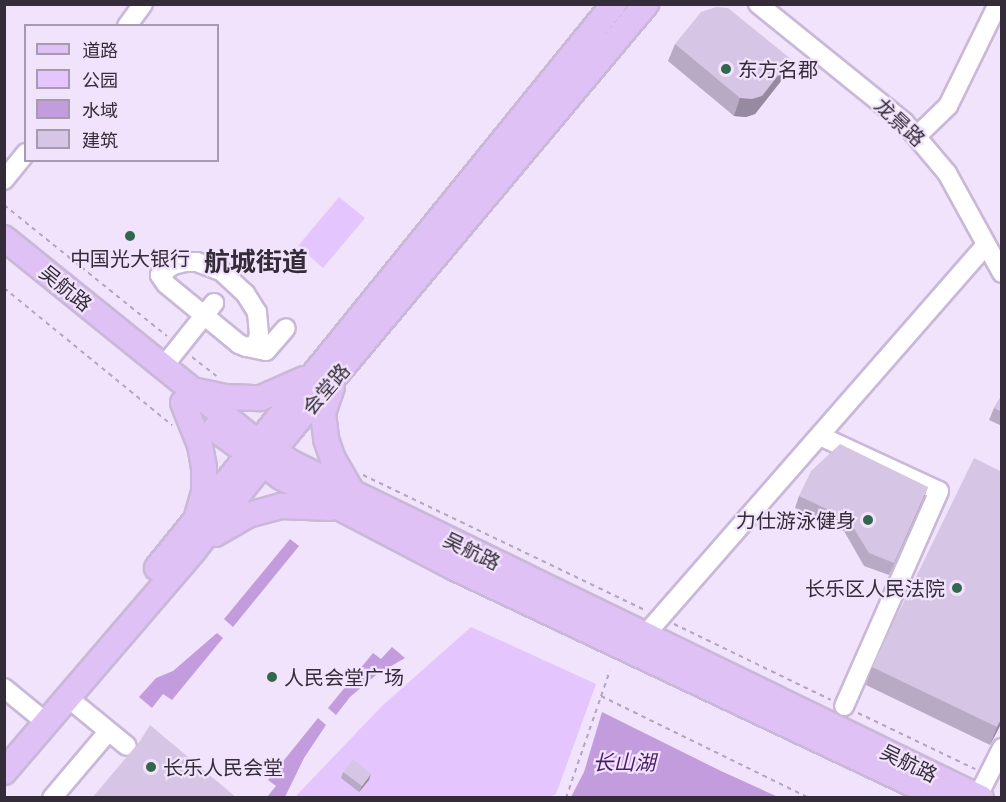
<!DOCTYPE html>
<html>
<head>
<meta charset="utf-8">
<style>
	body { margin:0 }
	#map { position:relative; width:1006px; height:802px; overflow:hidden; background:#f2e3fd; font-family:"Exo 2","Noto Sans SC",sans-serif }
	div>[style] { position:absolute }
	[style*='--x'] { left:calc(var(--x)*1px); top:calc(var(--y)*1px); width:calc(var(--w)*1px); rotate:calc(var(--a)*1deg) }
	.green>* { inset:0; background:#e5c5fd }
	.water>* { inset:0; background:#c29cdd }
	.path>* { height:2px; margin-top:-1px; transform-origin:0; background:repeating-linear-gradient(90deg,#b3a6bc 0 4.5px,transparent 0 9px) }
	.roads { filter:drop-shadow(2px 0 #c9b8d7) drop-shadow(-2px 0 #c9b8d7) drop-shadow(0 2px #c9b8d7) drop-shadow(0 -2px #c9b8d7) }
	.minor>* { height:18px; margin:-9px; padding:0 9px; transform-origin:9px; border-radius:9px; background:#fff }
	.major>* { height:24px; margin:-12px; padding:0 12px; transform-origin:12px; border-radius:12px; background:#e0c1f6 }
	.wall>* { inset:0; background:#b8a9c4 }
	.shaded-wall>* { inset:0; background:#968aa0 }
	.building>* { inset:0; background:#d6c5e4 }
	.dots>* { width:16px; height:16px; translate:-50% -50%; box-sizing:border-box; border:3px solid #f2e3fd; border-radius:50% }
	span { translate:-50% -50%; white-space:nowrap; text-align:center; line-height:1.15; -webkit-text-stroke:4.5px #f2e3fd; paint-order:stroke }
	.poi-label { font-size:20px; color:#342d39 }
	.left { translate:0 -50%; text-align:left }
	.right { translate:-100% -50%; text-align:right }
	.street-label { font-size:20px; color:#342d39 }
	.water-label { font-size:21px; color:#4c1c68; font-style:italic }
	.district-label { font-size:26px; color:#342d39; font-weight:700 }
	.frame { position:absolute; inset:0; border:6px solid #342d39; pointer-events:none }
	.legend { position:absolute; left:24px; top:24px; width:195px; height:138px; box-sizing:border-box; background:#f2e3fd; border:2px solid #a69aaf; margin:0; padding:8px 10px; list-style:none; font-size:18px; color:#342d39 }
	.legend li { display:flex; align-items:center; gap:12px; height:30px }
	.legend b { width:30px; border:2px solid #a69aaf }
</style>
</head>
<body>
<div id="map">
	<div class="green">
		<div style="clip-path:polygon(339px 197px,365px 218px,323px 268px,298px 246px)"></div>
		<div style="clip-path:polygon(471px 627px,596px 684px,556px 794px,550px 797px,294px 798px,382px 706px)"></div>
	</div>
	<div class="water">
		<div style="clip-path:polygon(290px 539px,299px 546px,233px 627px,224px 619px)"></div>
		<div style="clip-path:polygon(217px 633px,223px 638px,172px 700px,163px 694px,152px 708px,139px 697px,156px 678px,173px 671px)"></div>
		<div style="clip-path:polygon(392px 647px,405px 658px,376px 675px,350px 697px,336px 715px,328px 708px,373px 653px,381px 659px)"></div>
		<div style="clip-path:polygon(602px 712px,721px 771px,778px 797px,571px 797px,584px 772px)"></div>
		<div style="clip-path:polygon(318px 718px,326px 725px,304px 758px,285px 797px,267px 797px,276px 786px,268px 780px)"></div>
	</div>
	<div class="path">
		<div style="--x:4;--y:205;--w:209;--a:38.8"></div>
		<div style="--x:4;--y:288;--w:217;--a:39.2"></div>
		<div style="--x:192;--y:357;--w:31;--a:38"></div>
		<div style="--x:363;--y:475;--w:313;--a:25.6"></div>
		<div style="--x:674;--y:624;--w:174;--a:25.8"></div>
		<div style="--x:601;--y:696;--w:232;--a:26.1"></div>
		<div style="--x:858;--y:713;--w:130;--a:25.6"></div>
		<div style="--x:566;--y:798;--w:135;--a:-71"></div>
	</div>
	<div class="roads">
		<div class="minor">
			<div style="--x:758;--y:4;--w:188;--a:38.9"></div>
			<div style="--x:904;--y:122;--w:67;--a:49.9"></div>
			<div style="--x:947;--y:173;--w:114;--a:61.2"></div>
			<div style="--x:127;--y:26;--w:27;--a:-54"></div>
			<div style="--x:917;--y:136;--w:43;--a:-44.1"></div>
			<div style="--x:948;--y:106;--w:114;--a:-63.9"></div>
			<div style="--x:4;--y:180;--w:35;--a:-51"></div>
			<div style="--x:186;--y:262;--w:11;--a:0"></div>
			<div style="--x:197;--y:262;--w:26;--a:21"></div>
			<div style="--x:221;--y:271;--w:33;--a:43"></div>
			<div style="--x:245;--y:293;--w:22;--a:58"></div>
			<div style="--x:257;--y:312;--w:22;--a:85"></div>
			<div style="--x:259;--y:334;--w:11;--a:105"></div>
			<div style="--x:256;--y:345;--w:10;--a:169"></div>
			<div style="--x:246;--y:347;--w:8;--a:-157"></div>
			<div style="--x:239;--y:344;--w:94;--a:-140.6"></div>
			<div style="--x:166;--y:284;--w:11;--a:-124"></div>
			<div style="--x:160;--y:275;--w:16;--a:-38"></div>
			<div style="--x:173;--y:265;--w:13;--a:-13"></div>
			<div style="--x:246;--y:347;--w:20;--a:11"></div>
			<div style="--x:266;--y:351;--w:30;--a:-49"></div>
			<div style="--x:163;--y:367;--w:82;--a:-51.4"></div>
			<div style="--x:820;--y:436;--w:131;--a:24.8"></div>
			<div style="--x:939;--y:491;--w:235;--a:113.8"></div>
			<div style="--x:645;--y:635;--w:517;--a:-48.85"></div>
			<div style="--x:4;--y:688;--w:43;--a:39.3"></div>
			<div style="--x:67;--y:697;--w:77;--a:39.2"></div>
			<div style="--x:978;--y:796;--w:54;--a:-63.4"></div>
			<div style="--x:52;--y:798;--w:87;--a:-49.7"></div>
		</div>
		<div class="major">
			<div style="--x:4;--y:238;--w:309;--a:38.9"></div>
			<div style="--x:244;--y:432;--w:57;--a:32.9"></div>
			<div style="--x:292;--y:463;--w:766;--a:25.93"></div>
			<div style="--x:332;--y:387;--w:28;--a:109"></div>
			<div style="--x:323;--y:413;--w:26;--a:83"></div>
			<div style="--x:326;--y:439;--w:21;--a:71"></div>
			<div style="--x:333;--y:459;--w:39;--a:60"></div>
			<div style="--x:197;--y:391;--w:30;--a:12"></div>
			<div style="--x:226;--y:397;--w:35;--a:2"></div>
			<div style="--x:261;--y:398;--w:47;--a:-23.8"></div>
			<div style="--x:183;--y:403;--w:45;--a:68"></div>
			<div style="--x:200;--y:445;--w:22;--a:80"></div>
			<div style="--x:204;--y:467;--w:25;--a:90"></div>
			<div style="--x:204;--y:492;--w:25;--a:106"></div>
			<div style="--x:215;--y:429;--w:82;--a:36"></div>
			<div style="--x:281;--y:477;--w:196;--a:27.6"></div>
			<div style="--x:455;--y:568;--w:539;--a:25.28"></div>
			<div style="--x:215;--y:534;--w:38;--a:-30"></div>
			<div style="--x:248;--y:515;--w:34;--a:-15"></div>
			<div style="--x:281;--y:506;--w:49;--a:2.3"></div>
			<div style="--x:157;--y:568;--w:726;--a:-50.98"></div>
			<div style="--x:4;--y:772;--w:292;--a:-49.4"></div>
			<div style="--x:194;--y:550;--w:152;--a:-51.4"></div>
			<div style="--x:289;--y:431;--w:557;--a:-50.1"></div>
		</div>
	</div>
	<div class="wall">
		<div style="clip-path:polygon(675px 44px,791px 59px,785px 76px,755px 114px,746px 117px,734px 116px,668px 61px)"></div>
		<div style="clip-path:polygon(1002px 395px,1002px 426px,989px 420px,994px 408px)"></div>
		<div style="clip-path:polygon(1002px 472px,1002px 722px,990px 745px,866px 685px,872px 667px)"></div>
		<div style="clip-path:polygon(928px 487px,923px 499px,889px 575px,864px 566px,844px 531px,795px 508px,799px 496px)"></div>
		<div style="clip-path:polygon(343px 772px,369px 780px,359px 792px,341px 778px)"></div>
	</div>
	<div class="shaded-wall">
		<div style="clip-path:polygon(791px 59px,785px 76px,755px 114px,746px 117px,734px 116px,740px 98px)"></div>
		<div style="clip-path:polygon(928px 487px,923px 499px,889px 575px,894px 563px)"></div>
		<div style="clip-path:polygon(1002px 717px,1002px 722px,990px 745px,997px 727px)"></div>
		<div style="clip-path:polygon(371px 774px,369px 780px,359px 792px,362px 786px)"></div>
	</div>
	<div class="building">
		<div style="clip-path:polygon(716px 7px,728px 8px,791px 59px,762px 96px,752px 99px,740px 98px,675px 44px,701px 12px)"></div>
		<div style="clip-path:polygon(1002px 395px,1002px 412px,994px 408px)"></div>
		<div style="clip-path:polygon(840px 444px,928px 487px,894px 563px,869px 553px,848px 519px,799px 496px,811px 471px)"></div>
		<div style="clip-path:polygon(974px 458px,1002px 472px,1002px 717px,997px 727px,872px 667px)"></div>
		<div style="clip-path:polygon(150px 725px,237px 798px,92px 798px,140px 741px)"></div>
		<div style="clip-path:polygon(353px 759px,371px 774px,362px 786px,343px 772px)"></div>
	</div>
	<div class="dots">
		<div style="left:726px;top:69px;background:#32674d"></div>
		<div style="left:130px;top:236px;background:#32674d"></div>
		<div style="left:868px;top:520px;background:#32674d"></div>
		<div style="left:957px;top:588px;background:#32674d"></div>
		<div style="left:272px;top:677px;background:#32674d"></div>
		<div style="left:151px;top:767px;background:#32674d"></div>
	</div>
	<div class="poi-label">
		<span class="left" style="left:738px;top:69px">东方名郡</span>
		<span style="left:130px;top:258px">中国光大银行</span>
		<span class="right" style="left:856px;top:520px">力仕游泳健身</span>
		<span class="right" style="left:945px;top:588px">长乐区人民法院</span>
		<span class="left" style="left:284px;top:677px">人民会堂广场</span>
		<span class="left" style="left:163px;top:767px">长乐人民会堂</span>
	</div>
	<div class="street-label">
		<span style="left:900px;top:122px;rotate:43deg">龙景路</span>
		<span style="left:66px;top:288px;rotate:39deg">吴航路</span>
		<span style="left:326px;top:389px;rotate:-49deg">会堂路</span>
		<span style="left:472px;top:551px;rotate:26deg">吴航路</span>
		<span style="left:909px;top:763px;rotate:26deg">吴航路</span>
	</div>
	<div class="water-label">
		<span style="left:624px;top:762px">长山湖</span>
	</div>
	<div class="district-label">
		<span style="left:256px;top:261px">航城街道</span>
	</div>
	<div class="frame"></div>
	<ul class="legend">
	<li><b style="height:8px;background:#e0c1f6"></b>道路</li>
	<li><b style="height:16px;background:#e5c5fd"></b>公园</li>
	<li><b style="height:16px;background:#c29cdd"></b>水域</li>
	<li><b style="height:16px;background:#d6c5e4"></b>建筑</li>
	</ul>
</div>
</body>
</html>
